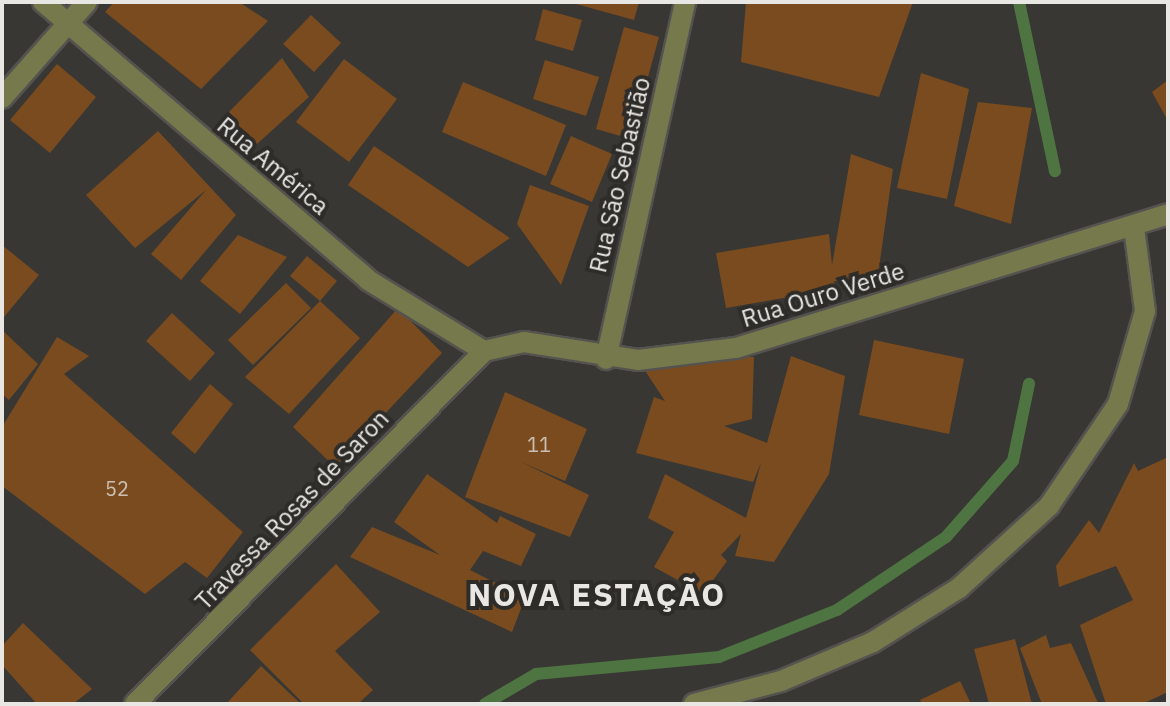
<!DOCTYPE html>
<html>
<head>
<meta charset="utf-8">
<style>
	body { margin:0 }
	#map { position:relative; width:1170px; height:706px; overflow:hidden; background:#383733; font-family:"IBM Plex Sans",sans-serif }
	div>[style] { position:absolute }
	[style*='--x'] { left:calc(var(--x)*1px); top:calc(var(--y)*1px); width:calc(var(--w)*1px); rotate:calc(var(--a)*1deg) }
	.stream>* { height:12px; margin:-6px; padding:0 6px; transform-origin:6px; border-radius:6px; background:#4e7442 }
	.building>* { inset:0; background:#7a4b1f }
	.roads { filter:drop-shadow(2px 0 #54534f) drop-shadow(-2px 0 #54534f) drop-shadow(0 2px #54534f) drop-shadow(0 -2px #54534f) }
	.minor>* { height:20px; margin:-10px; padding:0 10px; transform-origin:10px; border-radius:10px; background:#76794b }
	span { translate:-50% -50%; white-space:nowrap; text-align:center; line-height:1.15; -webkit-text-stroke:8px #2e2c29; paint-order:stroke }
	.number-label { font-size:20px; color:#ccc0b3 }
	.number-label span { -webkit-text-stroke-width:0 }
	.street-label { font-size:24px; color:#e8e7e4 }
	.district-label { font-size:32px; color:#e8e7e4; font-weight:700; letter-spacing:2px }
	.frame { position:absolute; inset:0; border:4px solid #e8e7e4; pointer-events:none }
</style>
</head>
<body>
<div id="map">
	<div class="stream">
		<div style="--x:1019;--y:2;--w:173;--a:78"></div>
		<div style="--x:485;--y:704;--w:59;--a:-30.5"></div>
		<div style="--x:536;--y:674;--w:184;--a:-5.3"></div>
		<div style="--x:719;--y:657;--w:127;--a:-21.7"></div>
		<div style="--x:837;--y:610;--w:131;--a:-33.8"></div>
		<div style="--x:946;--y:537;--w:101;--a:-48.6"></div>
		<div style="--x:1013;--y:461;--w:79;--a:-78.3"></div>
	</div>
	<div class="building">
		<div style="clip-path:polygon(114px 2px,239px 2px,268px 21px,201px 89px,105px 12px)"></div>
		<div style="clip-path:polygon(569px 2px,639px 2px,634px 20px)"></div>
		<div style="clip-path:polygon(746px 2px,913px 2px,879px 97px,741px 62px)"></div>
		<div style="clip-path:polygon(543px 9px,582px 20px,573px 51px,535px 40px)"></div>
		<div style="clip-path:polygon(311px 15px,341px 43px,314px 72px,283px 44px)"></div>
		<div style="clip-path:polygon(624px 27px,659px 37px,631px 139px,596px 129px)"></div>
		<div style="clip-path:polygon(282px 58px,309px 97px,257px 144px,225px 116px)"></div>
		<div style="clip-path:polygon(344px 59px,397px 99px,349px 162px,296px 122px)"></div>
		<div style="clip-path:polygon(545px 60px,599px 77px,586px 116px,533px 99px)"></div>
		<div style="clip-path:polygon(57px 64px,96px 97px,50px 153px,10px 120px)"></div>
		<div style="clip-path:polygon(921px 73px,969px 89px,947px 199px,897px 188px)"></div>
		<div style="clip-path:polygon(1168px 80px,1168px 121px,1152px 92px)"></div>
		<div style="clip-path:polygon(463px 82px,566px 125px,546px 176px,442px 132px)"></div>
		<div style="clip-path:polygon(978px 102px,1032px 108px,1011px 224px,954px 206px)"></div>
		<div style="clip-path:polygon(158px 131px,236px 215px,181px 280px,151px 254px,206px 190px,135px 248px,86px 195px)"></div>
		<div style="clip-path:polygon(571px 136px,612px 154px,592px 202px,550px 184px)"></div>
		<div style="clip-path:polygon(374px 146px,510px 238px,468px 267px,348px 185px)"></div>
		<div style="clip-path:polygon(851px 154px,893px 169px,877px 282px,834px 281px,835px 289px,726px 308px,716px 253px,829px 234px,832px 265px)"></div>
		<div style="clip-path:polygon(530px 185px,589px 206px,561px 285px,517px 224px)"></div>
		<div style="clip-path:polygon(238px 235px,287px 257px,240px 314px,200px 281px)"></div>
		<div style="clip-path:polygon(2px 245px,39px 275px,4px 317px,2px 315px)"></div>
		<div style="clip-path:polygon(307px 256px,337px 281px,320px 301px,290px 276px)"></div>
		<div style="clip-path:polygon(286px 283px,311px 308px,253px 365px,228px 340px)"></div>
		<div style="clip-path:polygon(320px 301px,360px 338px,289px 414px,245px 377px)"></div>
		<div style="clip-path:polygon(398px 308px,442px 353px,335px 467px,293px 427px)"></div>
		<div style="clip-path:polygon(172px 313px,215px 353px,190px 381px,146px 341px)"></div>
		<div style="clip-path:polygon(2px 330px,38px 364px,9px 400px,2px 394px)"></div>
		<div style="clip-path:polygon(57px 337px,89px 356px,64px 374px,243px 532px,207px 578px,185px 562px,145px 594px,2px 486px,2px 427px)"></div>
		<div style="clip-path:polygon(874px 340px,964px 359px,949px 434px,859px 415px)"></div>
		<div style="clip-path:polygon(684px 356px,754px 357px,752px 419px,724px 426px,767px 443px,791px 356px,845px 376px,829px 474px,774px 562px,735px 556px,741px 534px,721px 555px,727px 561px,703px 594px,654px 567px,674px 532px,648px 518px,665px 474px,746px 518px,761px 463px,753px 482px,636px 453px,654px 397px,665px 401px,638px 360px)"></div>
		<div style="clip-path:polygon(210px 384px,233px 404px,195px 454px,171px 433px)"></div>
		<div style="clip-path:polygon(505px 392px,587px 429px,565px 481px,521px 462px,589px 495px,570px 537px,465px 497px)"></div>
		<div style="clip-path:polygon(1168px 457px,1168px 692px,1142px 704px,1106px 704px,1080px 625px,1133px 600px,1116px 566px,1059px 587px,1056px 566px,1089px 520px,1099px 533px,1134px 463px,1138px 471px)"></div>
		<div style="clip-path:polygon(427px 474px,497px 523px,500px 516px,536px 534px,521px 566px,483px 551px,470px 570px,525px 598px,512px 632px,350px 557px,372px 527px,440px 555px,394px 522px)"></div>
		<div style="clip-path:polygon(336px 564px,380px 612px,335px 651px,373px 690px,358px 704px,304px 704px,250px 650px)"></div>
		<div style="clip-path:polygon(23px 623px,92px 689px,73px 704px,37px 704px,2px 665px,2px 646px)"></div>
		<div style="clip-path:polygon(1046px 635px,1050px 648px,1071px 643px,1098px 703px,1042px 704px,1020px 648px)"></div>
		<div style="clip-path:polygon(1015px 639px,1032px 704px,989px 704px,974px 649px)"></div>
		<div style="clip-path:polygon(261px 666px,301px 704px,226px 704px)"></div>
		<div style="clip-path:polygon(960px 681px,971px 704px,922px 704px,920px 700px)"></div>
	</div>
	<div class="roads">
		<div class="minor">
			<div style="--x:43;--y:2;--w:428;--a:40.5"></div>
			<div style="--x:368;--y:280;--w:136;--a:31.5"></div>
			<div style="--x:2;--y:98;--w:128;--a:-48.5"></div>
			<div style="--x:484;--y:351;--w:41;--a:-12.7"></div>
			<div style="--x:524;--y:342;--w:115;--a:9"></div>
			<div style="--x:638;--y:360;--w:99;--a:-7"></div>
			<div style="--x:736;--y:348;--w:452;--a:-17.2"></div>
			<div style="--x:606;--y:359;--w:366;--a:-77.5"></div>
			<div style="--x:135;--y:704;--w:496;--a:-45.3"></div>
			<div style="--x:694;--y:704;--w:90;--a:-14.8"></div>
			<div style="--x:781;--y:681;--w:100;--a:-23"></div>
			<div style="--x:873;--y:642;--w:102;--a:-32.1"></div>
			<div style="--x:959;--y:588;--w:122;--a:-42.3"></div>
			<div style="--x:1049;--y:506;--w:123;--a:-55.9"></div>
			<div style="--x:1118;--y:404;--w:97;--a:-73.8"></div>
			<div style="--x:1145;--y:311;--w:84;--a:-97.5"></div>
		</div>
	</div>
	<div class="number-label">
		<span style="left:539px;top:444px">11</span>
		<span style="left:117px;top:488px">52</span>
	</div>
	<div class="street-label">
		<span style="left:273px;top:166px;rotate:40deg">Rua América</span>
		<span style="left:620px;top:175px;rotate:-77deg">Rua São Sebastião</span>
		<span style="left:823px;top:295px;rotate:-17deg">Rua Ouro Verde</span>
		<span style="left:292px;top:510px;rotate:-46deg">Travessa Rosas de Saron</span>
	</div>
	<div class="district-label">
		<span style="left:597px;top:594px">NOVA ESTAÇÃO</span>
	</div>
	<div class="frame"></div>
</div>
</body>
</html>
